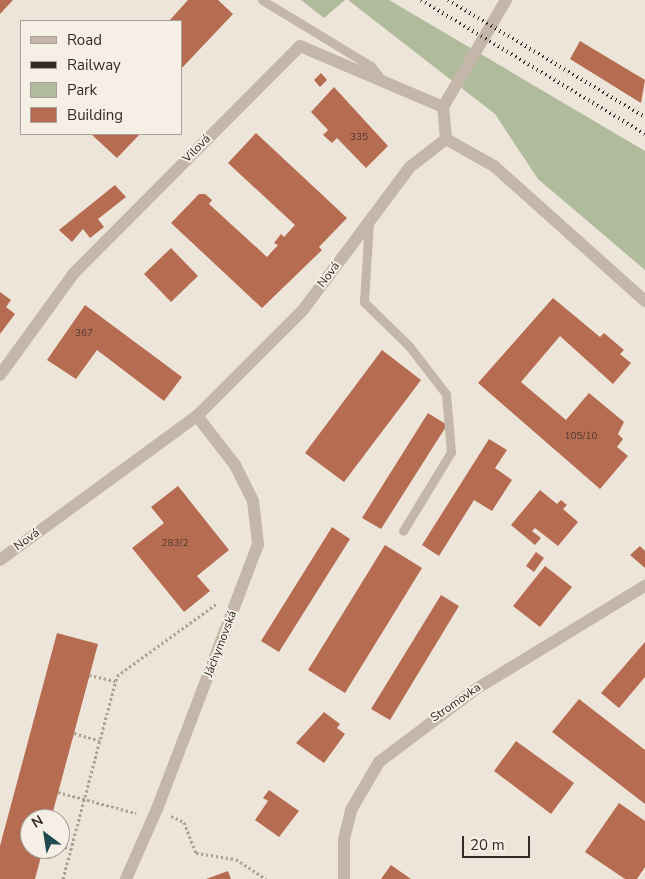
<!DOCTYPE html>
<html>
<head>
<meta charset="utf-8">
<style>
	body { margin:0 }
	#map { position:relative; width:645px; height:879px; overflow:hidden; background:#eee5da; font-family:"Nunito Sans",sans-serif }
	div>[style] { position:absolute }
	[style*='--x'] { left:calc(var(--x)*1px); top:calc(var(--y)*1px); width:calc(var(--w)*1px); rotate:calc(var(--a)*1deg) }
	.green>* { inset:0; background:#b0bb9c }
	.building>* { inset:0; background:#b66c50 }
	.path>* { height:3px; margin-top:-1.5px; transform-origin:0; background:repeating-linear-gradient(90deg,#b0a093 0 2.5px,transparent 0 5px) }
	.service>* { height:9px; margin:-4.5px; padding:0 4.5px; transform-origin:4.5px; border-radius:4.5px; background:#c4b6a8 }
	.minor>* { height:12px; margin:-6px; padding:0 6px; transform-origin:6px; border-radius:6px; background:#c4b6a8 }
	.rail>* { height:4px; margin-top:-2px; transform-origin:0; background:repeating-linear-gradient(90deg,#322b27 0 1px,transparent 0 5px) }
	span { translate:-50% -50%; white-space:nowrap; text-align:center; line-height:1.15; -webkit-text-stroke:4px #f6efe6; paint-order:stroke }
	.number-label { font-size:10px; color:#533b31 }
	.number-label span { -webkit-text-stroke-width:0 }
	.street-label { font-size:12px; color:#322b27 }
	.legend { position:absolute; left:20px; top:20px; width:162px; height:115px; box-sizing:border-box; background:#f6efe6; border:1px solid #a8a19a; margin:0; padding:6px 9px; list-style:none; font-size:15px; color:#322b27 }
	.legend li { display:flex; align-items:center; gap:10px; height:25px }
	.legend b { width:25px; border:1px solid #a8a19a }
	.north { position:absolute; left:20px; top:809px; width:50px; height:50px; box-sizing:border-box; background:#f6efe6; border:1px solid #a8a19a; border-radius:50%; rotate:329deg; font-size:14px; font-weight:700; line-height:20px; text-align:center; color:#322b27 }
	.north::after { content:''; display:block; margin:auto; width:18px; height:22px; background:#224a4e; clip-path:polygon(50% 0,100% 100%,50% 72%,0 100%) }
	.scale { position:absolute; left:462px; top:836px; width:68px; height:22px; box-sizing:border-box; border:2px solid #322b27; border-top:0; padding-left:6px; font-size:15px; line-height:18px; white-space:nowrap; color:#322b27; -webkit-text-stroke:4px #f6efe6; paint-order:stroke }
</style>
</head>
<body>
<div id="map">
	<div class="green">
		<div style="clip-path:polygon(301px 0,345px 0,324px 18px)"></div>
		<div style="clip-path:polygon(348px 0,389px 0,645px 151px,645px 270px,538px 179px,495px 114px)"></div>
	</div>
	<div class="building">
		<div style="clip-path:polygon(0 0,13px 0,0 14px)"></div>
		<div style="clip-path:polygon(188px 0,218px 0,233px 14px,181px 69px,181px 21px,169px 21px)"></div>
		<div style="clip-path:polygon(580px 41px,645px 80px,641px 103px,570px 59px)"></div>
		<div style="clip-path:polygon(321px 73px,327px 80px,320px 87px,314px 80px)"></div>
		<div style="clip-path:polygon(334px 87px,388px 146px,366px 168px,337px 138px,332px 143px,323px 135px,328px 130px,311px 112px)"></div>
		<div style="clip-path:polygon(256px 133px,347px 218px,319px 247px,322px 250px,262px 308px,171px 223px,199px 194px,205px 194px,212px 200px,209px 204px,267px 257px,278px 245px,274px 243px,281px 234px,284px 237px,295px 225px,228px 163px)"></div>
		<div style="clip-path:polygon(91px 134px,140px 134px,117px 158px)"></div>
		<div style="clip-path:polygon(115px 185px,126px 197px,98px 219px,104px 227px,90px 238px,83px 229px,72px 242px,59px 230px)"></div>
		<div style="clip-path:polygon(171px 248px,198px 276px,171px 302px,144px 274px)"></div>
		<div style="clip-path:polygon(0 292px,11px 300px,6px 307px,15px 314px,0 334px)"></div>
		<div style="clip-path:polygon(553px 298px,600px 337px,604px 333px,624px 350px,620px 354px,631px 363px,613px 384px,560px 336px,521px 382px,566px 420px,589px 393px,624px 422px,618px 434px,623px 439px,617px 447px,628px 456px,600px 489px,478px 383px)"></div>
		<div style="clip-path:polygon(85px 305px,182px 377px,164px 401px,97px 350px,76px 379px,47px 360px)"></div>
		<div style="clip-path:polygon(382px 350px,421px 380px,344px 482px,305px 453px)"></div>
		<div style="clip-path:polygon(428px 413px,447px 425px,381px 529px,362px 518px)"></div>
		<div style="clip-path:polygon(489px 439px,507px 450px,495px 468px,512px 480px,492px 511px,474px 500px,439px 556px,422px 545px)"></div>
		<div style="clip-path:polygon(178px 486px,229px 550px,197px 576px,210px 591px,184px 612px,132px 548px,164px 523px,151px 507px)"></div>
		<div style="clip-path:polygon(540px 490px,557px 504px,561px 500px,567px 505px,563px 509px,578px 522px,558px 546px,535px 528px,532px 531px,541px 538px,535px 545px,511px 525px)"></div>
		<div style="clip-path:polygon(332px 527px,350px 539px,279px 652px,261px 641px)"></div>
		<div style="clip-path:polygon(385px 545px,422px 568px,345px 693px,308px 670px)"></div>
		<div style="clip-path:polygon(640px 546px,645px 551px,645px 568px,630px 555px)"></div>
		<div style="clip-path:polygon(536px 552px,544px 558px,534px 572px,526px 566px)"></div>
		<div style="clip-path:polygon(545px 566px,572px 587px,540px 627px,513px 606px)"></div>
		<div style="clip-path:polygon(441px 595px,459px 606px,390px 720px,371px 709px)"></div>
		<div style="clip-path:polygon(57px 633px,98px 644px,51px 819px,30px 819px,30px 849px,43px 849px,35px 879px,0 879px,0 846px)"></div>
		<div style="clip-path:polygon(645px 642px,645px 677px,619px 708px,601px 693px)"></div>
		<div style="clip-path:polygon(579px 699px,645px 750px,645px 804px,552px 732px)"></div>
		<div style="clip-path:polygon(324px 712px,340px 724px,337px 728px,345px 734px,324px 763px,296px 743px)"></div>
		<div style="clip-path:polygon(516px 741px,574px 783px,551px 814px,494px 771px)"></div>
		<div style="clip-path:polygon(269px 790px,299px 811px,279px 837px,255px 820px,268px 801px,263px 798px)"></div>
		<div style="clip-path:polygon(619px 803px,645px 821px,645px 867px,637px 879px,625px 879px,585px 852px)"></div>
		<div style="clip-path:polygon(391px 865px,411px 879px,381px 879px)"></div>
		<div style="clip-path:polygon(228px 871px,231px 879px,206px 879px)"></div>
	</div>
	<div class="path">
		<div style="--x:89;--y:675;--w:27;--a:13"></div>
		<div style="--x:74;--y:733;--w:27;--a:17"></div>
		<div style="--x:58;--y:792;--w:81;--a:15.1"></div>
		<div style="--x:171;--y:816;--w:14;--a:25"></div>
		<div style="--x:184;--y:822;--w:33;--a:69"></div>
		<div style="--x:196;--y:853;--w:40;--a:8.5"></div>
		<div style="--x:236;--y:859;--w:36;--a:34"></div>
		<div style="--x:60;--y:845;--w:12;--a:20"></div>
		<div style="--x:63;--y:879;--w:210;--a:-75.1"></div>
		<div style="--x:117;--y:676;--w:122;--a:-36"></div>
	</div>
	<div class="service">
		<div style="--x:262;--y:0;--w:127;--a:31.2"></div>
		<div style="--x:371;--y:66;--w:18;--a:52"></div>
		<div style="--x:369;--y:222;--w:80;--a:93.6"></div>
		<div style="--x:364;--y:302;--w:63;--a:44.4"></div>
		<div style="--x:409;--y:346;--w:61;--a:52.4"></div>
		<div style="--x:446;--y:394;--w:58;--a:85.1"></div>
		<div style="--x:451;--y:452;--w:92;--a:121.3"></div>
	</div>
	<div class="minor">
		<div style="--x:446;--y:139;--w:32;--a:-95"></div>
		<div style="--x:443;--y:107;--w:124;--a:-59.5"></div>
		<div style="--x:0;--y:375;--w:126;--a:-54"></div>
		<div style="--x:74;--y:273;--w:320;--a:-45.1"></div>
		<div style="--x:300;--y:46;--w:155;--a:23.1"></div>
		<div style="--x:0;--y:560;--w:244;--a:-36.2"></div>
		<div style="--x:197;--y:416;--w:150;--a:-45"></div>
		<div style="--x:303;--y:310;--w:179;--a:-53.2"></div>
		<div style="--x:410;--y:167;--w:46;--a:-37.9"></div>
		<div style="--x:446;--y:139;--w:55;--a:29.4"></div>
		<div style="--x:494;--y:166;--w:203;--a:41.8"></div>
		<div style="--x:126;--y:879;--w:77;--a:-66.1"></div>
		<div style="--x:157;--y:809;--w:284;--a:-69.1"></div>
		<div style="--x:258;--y:544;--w:43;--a:-96.6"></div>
		<div style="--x:253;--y:501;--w:40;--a:-116.6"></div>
		<div style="--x:235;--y:465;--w:62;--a:-127.8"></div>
		<div style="--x:344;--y:879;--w:40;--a:-90"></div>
		<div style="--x:344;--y:839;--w:30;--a:-76"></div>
		<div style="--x:351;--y:810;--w:56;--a:-59.7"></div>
		<div style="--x:379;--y:762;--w:121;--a:-37"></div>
		<div style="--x:476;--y:689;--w:198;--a:-31.4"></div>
	</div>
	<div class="rail">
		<div style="--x:421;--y:0;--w:261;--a:30.9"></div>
		<div style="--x:448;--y:0;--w:229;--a:30.7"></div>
	</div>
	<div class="number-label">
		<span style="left:359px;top:138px">335</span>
		<span style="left:84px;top:334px">367</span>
		<span style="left:581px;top:437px">105/10</span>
		<span style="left:175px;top:544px">283/2</span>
	</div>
	<div class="street-label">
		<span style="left:197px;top:149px;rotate:-45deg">Vilová</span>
		<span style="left:329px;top:275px;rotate:-53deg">Nová</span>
		<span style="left:27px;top:540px;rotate:-36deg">Nová</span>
		<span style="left:221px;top:644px;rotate:-69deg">Jáchymovská</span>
		<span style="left:456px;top:703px;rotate:-35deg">Stromovka</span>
	</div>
	<ul class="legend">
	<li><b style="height:6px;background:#c4b6a8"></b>Road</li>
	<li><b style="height:6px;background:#322b27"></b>Railway</li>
	<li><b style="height:14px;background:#b0bb9c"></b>Park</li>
	<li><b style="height:14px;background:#b66c50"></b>Building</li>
	</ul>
	<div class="north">N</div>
	<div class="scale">20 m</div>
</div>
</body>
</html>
